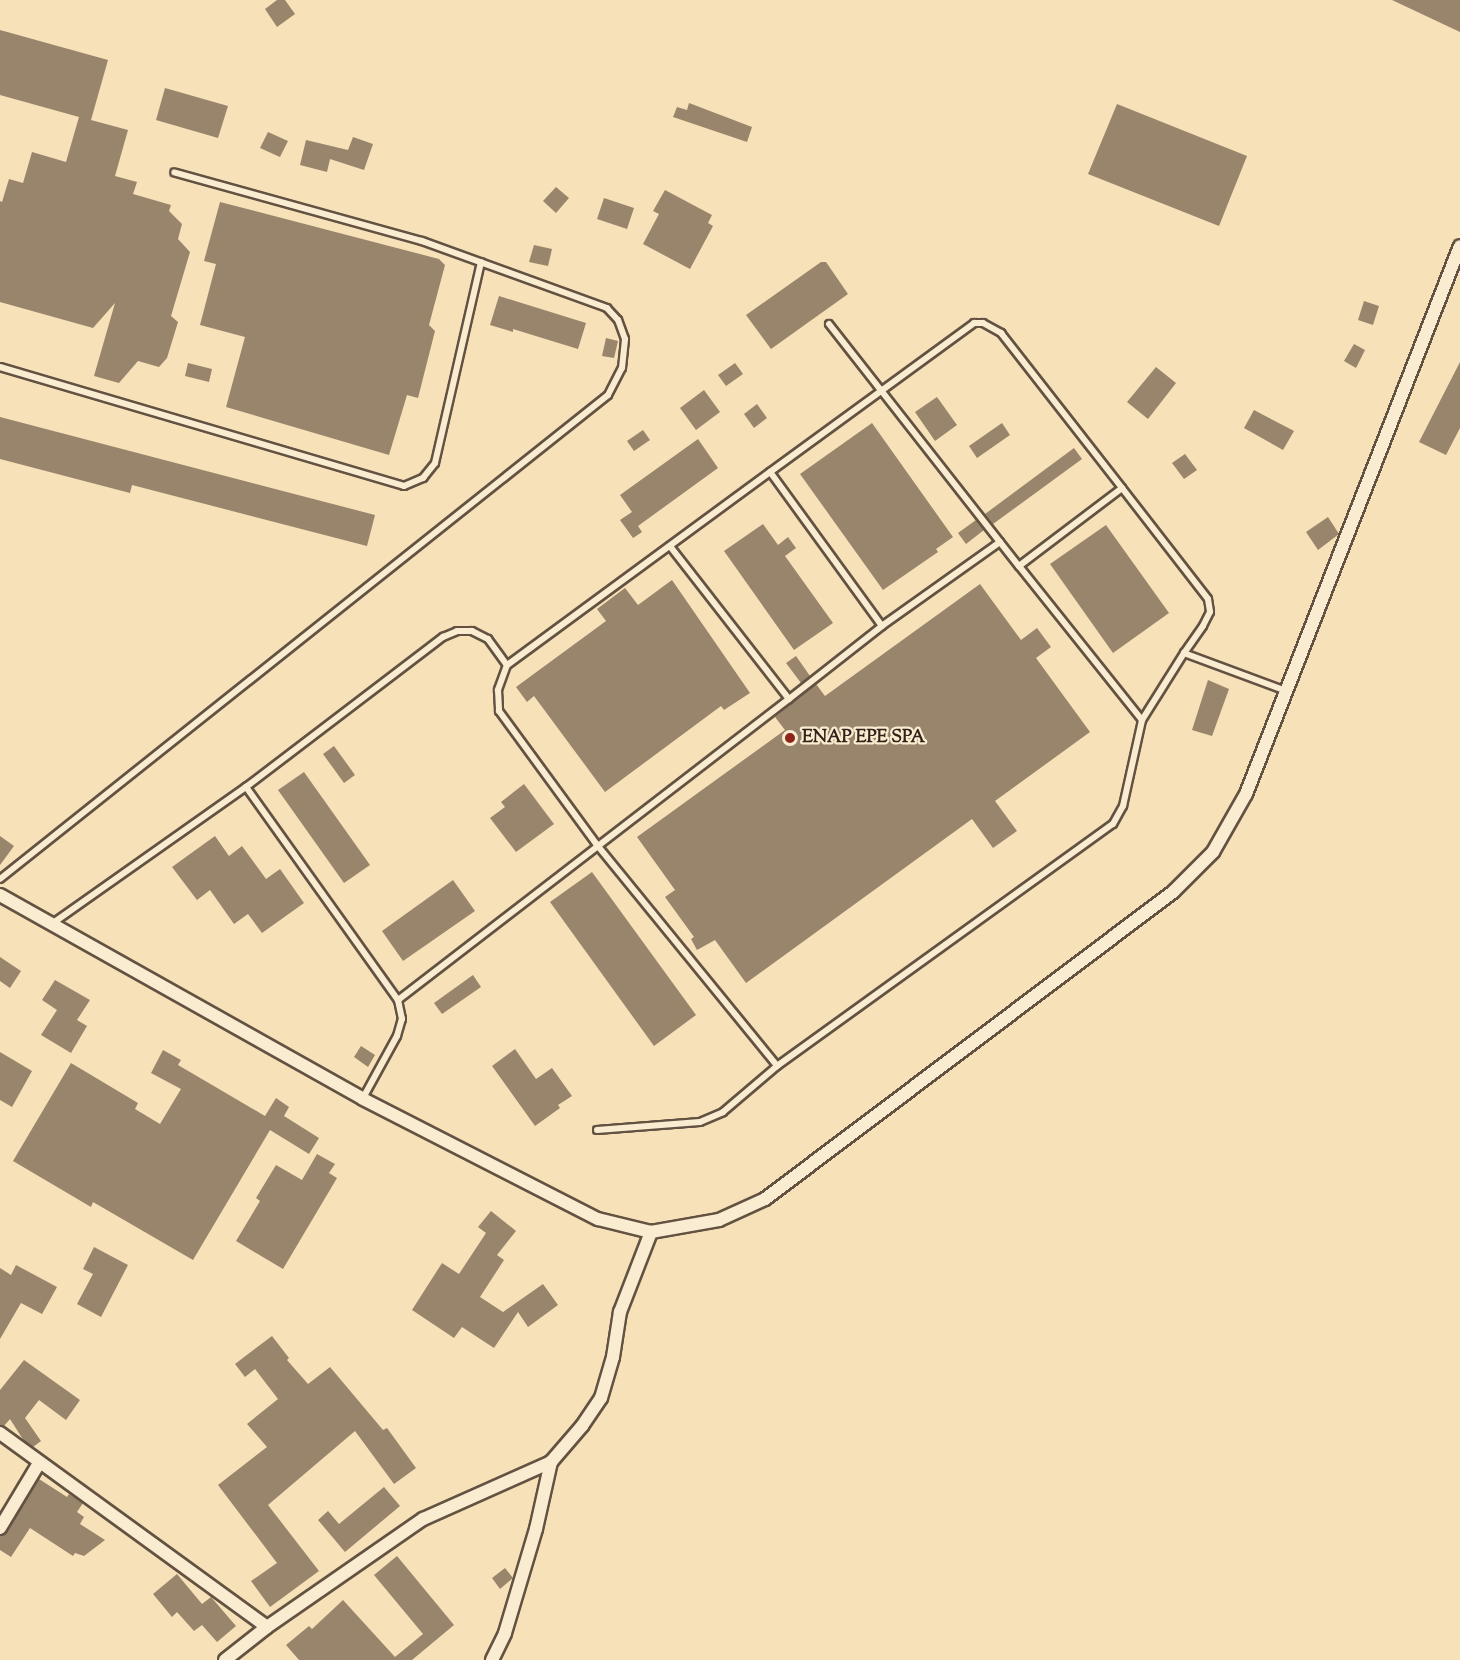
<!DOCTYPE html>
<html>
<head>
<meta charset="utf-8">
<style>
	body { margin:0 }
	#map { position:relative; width:1460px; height:1660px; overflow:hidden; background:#f7e1b8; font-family:"Sorts Mill Goudy",serif }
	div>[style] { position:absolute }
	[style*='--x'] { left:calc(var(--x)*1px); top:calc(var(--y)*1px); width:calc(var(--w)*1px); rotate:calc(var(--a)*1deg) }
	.building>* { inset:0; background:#98856c }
	.roads { filter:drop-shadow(2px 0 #635242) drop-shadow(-2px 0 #635242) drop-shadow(0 2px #635242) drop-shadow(0 -2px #635242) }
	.lane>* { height:6px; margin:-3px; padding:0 3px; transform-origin:3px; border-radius:3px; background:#faecd1 }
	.street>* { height:12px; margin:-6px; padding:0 6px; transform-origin:6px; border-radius:6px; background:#faecd1 }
	.dots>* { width:16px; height:16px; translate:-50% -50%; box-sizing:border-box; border:3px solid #faecd1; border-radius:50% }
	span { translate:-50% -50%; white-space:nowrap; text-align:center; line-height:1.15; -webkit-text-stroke:4.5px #faecd1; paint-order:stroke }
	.poi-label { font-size:18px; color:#32221a; font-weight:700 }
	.left { translate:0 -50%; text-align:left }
</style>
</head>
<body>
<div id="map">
	<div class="building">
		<div style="clip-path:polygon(277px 0,285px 0,295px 14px,277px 27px,265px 9px)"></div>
		<div style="clip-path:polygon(1392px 0,1460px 0,1460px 32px)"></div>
		<div style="clip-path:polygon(0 30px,108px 60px,91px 120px,128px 130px,115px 176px,137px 182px,133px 194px,171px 205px,169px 211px,182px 224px,178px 239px,190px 252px,171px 316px,178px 322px,167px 358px,159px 367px,138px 361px,119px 383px,94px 376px,115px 303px,93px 328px,0 302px,0 201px,2px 202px,9px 179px,23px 183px,32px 152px,66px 162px,79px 117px,0 95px)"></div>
		<div style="clip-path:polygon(165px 88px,228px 106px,218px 138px,156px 120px)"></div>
		<div style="clip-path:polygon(689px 103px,752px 127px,747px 142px,673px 117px,677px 107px,687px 110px)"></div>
		<div style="clip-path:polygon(1117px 104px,1247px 156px,1219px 226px,1088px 174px)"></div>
		<div style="clip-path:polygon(268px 132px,288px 141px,280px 157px,260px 148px)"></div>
		<div style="clip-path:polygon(353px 137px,373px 144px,364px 170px,330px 159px,327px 172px,300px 165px,306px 140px,348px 150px)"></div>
		<div style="clip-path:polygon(556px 187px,569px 198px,556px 213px,543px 201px)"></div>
		<div style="clip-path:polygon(665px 190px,712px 215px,708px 223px,713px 226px,690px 269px,643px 244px,659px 214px,653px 211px)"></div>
		<div style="clip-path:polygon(604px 198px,634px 208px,627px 229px,597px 219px)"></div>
		<div style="clip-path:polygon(220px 202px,439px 259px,445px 265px,429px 325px,435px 331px,418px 398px,407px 395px,389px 455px,226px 407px,245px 337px,200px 325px,216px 264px,204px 261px)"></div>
		<div style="clip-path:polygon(534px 245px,552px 249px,548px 266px,529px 262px)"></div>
		<div style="clip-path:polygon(821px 262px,826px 262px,848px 294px,771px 349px,746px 315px)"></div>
		<div style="clip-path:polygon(499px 296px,586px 323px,578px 349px,513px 329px,513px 332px,490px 325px)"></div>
		<div style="clip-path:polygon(1364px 301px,1379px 306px,1373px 325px,1358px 320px)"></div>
		<div style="clip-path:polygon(606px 338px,618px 341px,614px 358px,602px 356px)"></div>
		<div style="clip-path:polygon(1354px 344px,1365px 350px,1356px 368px,1344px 361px)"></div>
		<div style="clip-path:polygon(1460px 362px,1460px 428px,1446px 455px,1419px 442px)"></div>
		<div style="clip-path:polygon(188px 363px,212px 369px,209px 382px,185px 376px)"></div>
		<div style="clip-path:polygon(735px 363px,743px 374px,726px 386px,718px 375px)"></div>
		<div style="clip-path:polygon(1156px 367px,1176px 383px,1148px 419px,1127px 402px)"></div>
		<div style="clip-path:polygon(704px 390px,720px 412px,696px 430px,680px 408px)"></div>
		<div style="clip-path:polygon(937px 397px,957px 425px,935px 441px,915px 412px)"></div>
		<div style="clip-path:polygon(757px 404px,767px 418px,754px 428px,744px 414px)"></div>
		<div style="clip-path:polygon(1254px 410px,1294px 431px,1283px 450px,1244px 428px)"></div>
		<div style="clip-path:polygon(0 417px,375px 515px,367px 546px,132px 485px,130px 493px,0 459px)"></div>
		<div style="clip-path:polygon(872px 423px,953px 537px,936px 549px,938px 552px,883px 590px,800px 474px)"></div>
		<div style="clip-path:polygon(1002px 423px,1010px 435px,977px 458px,969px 446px)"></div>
		<div style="clip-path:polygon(643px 430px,650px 440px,634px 451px,627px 441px)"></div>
		<div style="clip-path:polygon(698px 439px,718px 468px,638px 526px,642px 532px,633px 538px,620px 520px,632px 512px,620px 495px)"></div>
		<div style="clip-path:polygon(1074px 448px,1082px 459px,993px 524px,985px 514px)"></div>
		<div style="clip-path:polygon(1185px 454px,1197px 470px,1184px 479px,1172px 463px)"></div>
		<div style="clip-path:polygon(1328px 517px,1339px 534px,1318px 550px,1306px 532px)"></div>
		<div style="clip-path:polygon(976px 520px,984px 530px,966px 544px,958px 533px)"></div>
		<div style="clip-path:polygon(763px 524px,778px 545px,788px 537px,796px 548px,785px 556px,833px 623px,794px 650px,724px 551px)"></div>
		<div style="clip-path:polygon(1106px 525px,1169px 613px,1113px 653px,1050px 564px)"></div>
		<div style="clip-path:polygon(672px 580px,750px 693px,724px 710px,721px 706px,605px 792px,534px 696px,527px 702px,516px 687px,606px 621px,597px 609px,625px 588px,638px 605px)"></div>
		<div style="clip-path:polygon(980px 584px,1021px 640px,1037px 628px,1051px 647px,1036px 658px,1090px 732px,995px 801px,1017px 831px,993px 848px,972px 819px,746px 983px,715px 940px,697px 950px,691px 939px,694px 937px,665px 897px,675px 890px,637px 837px,785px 730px,775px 717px,816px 684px,825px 696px)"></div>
		<div style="clip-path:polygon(796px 656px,810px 676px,801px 683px,786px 663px)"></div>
		<div style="clip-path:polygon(1208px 680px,1229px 689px,1212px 736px,1192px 730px)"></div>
		<div style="clip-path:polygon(334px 746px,355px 775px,344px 783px,323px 754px)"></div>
		<div style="clip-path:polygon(304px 772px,370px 865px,344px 883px,278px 790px)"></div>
		<div style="clip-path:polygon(524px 784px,554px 824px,516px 852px,490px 818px,505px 807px,501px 802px)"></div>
		<div style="clip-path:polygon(0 836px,14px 846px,0 865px)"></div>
		<div style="clip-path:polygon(215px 836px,229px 856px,242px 846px,266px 879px,280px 869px,304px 903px,262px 933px,248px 914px,234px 924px,210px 890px,197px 900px,172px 867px)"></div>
		<div style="clip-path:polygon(592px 872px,696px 1015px,654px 1046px,550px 902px)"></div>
		<div style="clip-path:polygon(453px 880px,475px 911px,403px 961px,382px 931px)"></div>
		<div style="clip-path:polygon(0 957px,21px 971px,10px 988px,0 981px)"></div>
		<div style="clip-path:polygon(473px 975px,481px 987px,442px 1014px,434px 1003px)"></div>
		<div style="clip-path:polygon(55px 980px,90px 1000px,77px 1020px,87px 1026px,71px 1053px,41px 1035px,57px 1010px,42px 1000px)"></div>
		<div style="clip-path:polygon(361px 1046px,375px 1055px,368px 1067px,354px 1057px)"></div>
		<div style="clip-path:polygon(515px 1049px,536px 1079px,552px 1068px,572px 1096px,558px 1105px,560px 1108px,535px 1126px,492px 1066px)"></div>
		<div style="clip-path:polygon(163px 1050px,181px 1060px,178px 1065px,265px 1116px,276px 1098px,289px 1107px,284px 1116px,319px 1138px,309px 1154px,270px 1130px,193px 1260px,93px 1202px,91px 1207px,13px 1161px,71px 1063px,138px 1103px,135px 1109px,160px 1124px,181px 1089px,151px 1073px)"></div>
		<div style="clip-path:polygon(0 1052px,32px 1071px,12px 1107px,0 1100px)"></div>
		<div style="clip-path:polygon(317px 1154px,335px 1164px,329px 1173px,337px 1178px,283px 1269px,236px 1241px,260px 1201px,256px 1198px,276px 1165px,302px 1180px)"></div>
		<div style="clip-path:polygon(491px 1211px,516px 1231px,497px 1255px,504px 1260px,480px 1297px,503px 1312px,543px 1284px,558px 1305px,528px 1327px,518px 1312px,494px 1348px,462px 1327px,454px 1338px,412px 1310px,442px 1263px,459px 1274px,486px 1233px,478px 1227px)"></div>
		<div style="clip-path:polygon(94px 1247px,128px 1265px,101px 1317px,77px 1304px,93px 1274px,83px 1269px)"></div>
		<div style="clip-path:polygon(16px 1265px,57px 1287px,42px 1314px,21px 1303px,0 1339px,0 1268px,11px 1275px)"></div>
		<div style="clip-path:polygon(272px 1336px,289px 1358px,287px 1360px,308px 1384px,330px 1367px,383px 1430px,387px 1428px,416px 1468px,394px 1484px,355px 1431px,268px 1505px,319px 1571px,270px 1607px,251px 1581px,277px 1563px,218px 1485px,267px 1447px,247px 1424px,278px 1399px,255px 1369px,245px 1377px,235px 1364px)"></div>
		<div style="clip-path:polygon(24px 1360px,80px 1400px,66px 1420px,39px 1400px,25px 1418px,41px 1441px,33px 1447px,24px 1441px,10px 1419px,4px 1426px,0 1425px,0 1390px)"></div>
		<div style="clip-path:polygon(39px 1479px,67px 1497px,69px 1494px,83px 1503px,77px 1512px,84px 1517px,80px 1524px,105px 1540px,84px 1556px,75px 1553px,73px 1556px,30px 1528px,11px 1557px,0 1550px,0 1536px,7px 1532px)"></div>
		<div style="clip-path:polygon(384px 1487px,400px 1506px,345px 1552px,318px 1520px,328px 1511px,339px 1524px)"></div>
		<div style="clip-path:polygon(397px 1556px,454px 1625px,412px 1660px,299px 1660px,286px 1645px,309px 1626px,312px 1629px,343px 1600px,395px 1657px,423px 1634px,374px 1575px)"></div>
		<div style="clip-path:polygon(505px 1568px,513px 1578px,500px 1589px,492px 1578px)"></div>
		<div style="clip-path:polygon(177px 1574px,202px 1604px,211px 1597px,236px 1626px,217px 1642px,202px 1625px,194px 1631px,177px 1612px,172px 1617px,153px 1594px)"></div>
	</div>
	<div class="roads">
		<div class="lane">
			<div style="--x:829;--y:324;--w:308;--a:51.9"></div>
			<div style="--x:0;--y:367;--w:421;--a:16.4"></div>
			<div style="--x:404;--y:486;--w:21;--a:-23"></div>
			<div style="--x:423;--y:478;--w:19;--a:-51"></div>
			<div style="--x:435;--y:463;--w:206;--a:-77.1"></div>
			<div style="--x:770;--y:472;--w:326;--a:143.7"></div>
			<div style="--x:507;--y:665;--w:27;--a:110"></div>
			<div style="--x:498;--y:690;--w:21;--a:87"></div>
			<div style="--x:499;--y:711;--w:166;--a:53.8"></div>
			<div style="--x:597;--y:845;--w:285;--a:50.8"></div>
			<div style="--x:1000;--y:542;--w:145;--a:144.6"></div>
			<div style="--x:882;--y:626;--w:190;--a:-126"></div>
			<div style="--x:770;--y:472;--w:253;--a:-36.1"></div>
			<div style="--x:974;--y:323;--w:9;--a:0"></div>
			<div style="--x:983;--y:323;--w:21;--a:29"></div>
			<div style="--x:1001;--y:333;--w:197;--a:52"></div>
			<div style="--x:789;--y:699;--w:118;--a:-38.1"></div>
			<div style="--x:1142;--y:720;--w:79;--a:-57.9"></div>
			<div style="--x:246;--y:787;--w:262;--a:54.5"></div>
			<div style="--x:0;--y:879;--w:777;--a:-38.52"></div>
			<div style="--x:608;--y:395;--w:30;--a:-63"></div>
			<div style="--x:622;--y:368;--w:29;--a:-84"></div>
			<div style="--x:625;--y:339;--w:20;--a:-110"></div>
			<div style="--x:618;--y:320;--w:16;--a:-133"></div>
			<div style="--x:607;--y:308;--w:197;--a:-160.1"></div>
			<div style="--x:422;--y:241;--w:257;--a:-164.5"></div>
			<div style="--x:53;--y:923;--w:236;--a:-35.2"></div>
			<div style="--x:246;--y:787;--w:248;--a:-37.3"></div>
			<div style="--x:443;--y:637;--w:15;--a:-23"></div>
			<div style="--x:457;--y:631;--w:15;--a:0"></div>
			<div style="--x:472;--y:631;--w:18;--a:27"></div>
			<div style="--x:488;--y:639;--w:32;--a:54"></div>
			<div style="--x:363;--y:1098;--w:71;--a:-61.3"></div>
			<div style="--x:397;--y:1036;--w:18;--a:-74"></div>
			<div style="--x:402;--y:1019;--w:19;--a:-102"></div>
			<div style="--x:398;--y:1000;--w:493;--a:-37.6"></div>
			<div style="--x:789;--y:699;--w:194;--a:-127.9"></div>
			<div style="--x:597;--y:1130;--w:103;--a:-4.4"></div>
			<div style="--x:700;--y:1122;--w:25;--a:-23"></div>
			<div style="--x:723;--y:1112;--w:71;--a:-40.4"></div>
			<div style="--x:777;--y:1066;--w:414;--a:-35.8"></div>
			<div style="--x:1113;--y:824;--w:21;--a:-61"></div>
			<div style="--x:1123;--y:806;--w:88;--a:-77.5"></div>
			<div style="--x:1142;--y:720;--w:197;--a:-128.6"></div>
			<div style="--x:1019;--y:566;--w:129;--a:-37.1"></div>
			<div style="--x:1122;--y:488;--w:140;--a:52.2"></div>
			<div style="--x:1208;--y:599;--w:13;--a:81"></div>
			<div style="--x:1210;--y:612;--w:16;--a:117"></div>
			<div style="--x:1203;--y:626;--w:33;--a:125"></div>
			<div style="--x:1184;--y:653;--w:109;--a:20.4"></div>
		</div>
		<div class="street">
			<div style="--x:0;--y:895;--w:416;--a:29.3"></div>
			<div style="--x:363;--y:1099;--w:264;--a:27.1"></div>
			<div style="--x:598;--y:1219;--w:55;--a:13.8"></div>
			<div style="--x:651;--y:1232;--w:69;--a:-10"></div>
			<div style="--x:719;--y:1220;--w:51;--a:-24.5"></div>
			<div style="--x:765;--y:1199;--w:511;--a:-36.96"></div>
			<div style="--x:1173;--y:892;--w:57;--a:-45"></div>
			<div style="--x:1213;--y:852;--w:67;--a:-60.4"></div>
			<div style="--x:1246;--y:794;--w:588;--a:-68.67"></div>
			<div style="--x:0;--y:1433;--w:330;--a:36"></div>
			<div style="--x:0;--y:1528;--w:76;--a:-59"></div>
			<div style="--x:225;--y:1660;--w:53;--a:-38.2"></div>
			<div style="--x:267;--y:1627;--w:190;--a:-34.7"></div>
			<div style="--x:423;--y:1519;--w:140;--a:-24"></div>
			<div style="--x:492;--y:1660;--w:30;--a:-64"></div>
			<div style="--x:505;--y:1633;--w:109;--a:-73.4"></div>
			<div style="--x:536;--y:1529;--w:69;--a:-77.4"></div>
			<div style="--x:551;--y:1462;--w:48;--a:-49.3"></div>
			<div style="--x:582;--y:1426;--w:34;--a:-56"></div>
			<div style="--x:601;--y:1398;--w:43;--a:-73.7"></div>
			<div style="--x:613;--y:1357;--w:46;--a:-81.2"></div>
			<div style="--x:620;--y:1312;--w:86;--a:-68.8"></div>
		</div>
	</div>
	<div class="dots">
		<div style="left:790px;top:738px;background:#8f2418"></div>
	</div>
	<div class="poi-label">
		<span class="left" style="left:802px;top:738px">ENAP EPE SPA</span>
	</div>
</div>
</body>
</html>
